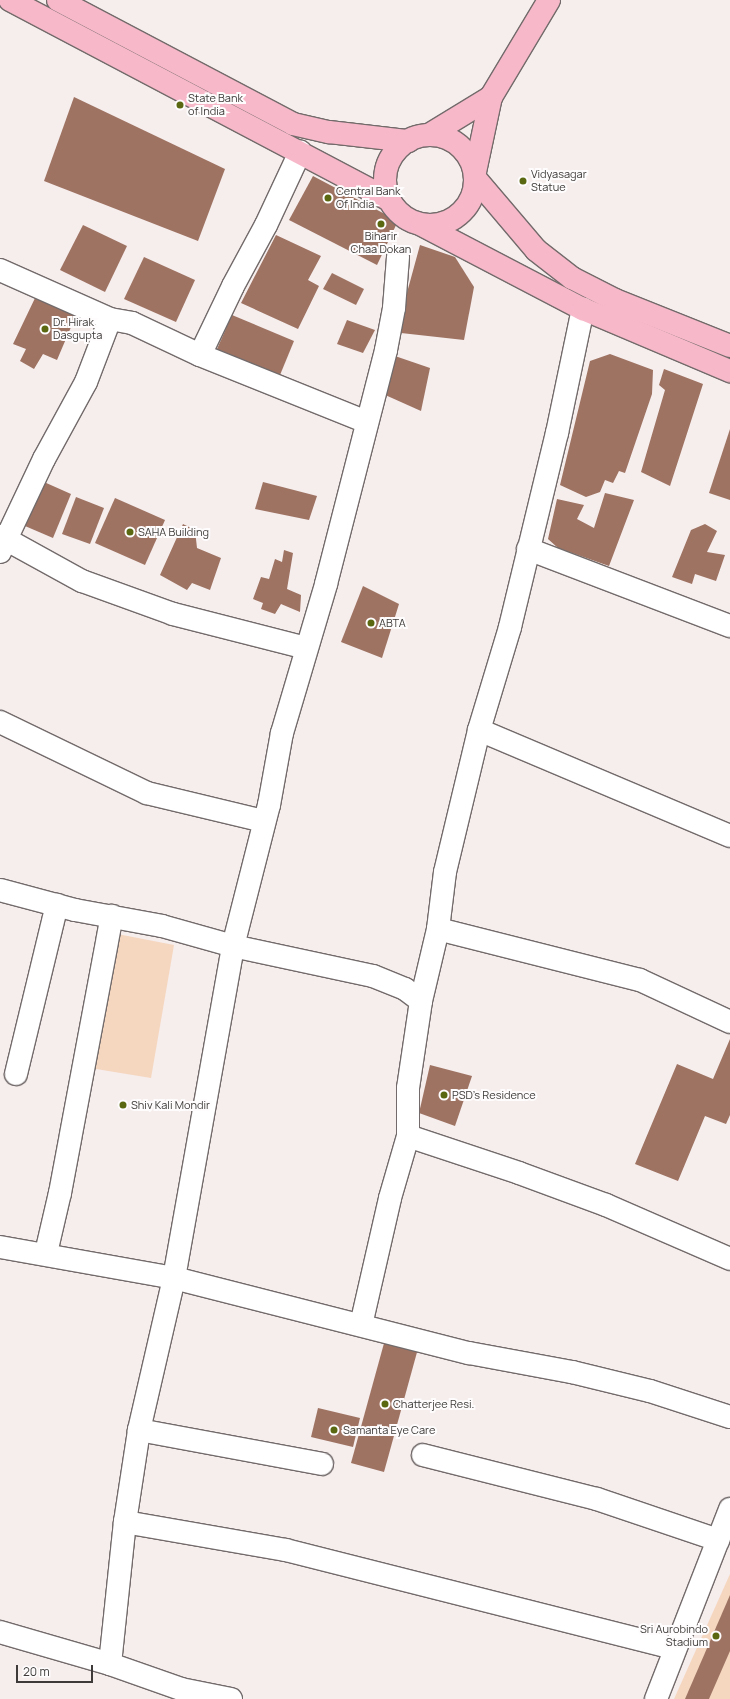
<!DOCTYPE html>
<html>
<head>
<meta charset="utf-8">
<style>
	body { margin:0 }
	#map { position:relative; width:730px; height:1699px; overflow:hidden; background:#f6eded; font-family:Manrope,sans-serif }
	div>[style] { position:absolute }
	[style*='--x'] { left:calc(var(--x)*1px); top:calc(var(--y)*1px); width:calc(var(--w)*1px); rotate:calc(var(--a)*1deg) }
	.green>* { inset:0; background:#f5d7bf }
	.building>* { inset:0; background:#9e7362 }
	.roads { filter:drop-shadow(1px 0 #736b6b) drop-shadow(-1px 0 #736b6b) drop-shadow(0 1px #736b6b) drop-shadow(0 -1px #736b6b) }
	.minor>* { height:22px; margin:-11px; padding:0 11px; transform-origin:11px; border-radius:11px; background:#fff }
	.major>* { height:22px; margin:-11px; padding:0 11px; transform-origin:11px; border-radius:11px; background:#f7b8ca }
	.major>.ring { margin:-11px; padding:0; box-sizing:content-box; background:none; border:22px solid #f7b8ca; border-radius:50% }
	.dots>* { width:11px; height:11px; translate:-50% -50%; box-sizing:border-box; border:2px solid #fefcfc; border-radius:50% }
	span { translate:-50% -50%; white-space:nowrap; text-align:center; line-height:1.15; -webkit-text-stroke:4px #fefcfc; paint-order:stroke }
	.poi-label { font-size:11px; color:#3e3a3a }
	.left { translate:0 -50%; text-align:left }
	.right { translate:-100% -50%; text-align:right }
	.scale { position:absolute; left:16px; top:1665px; width:77px; height:18px; box-sizing:border-box; border:2px solid #3e3a3a; border-top:0; padding-left:5px; font-size:12px; line-height:14px; white-space:nowrap; color:#3e3a3a; -webkit-text-stroke:3px #fefcfc; paint-order:stroke }
</style>
</head>
<body>
<div id="map">
	<div class="green">
		<div style="clip-path:polygon(107px 932px,174px 945px,151px 1078px,78px 1066px)"></div>
		<div style="clip-path:polygon(730px 1574px,730px 1699px,674px 1699px)"></div>
	</div>
	<div class="building">
		<div style="clip-path:polygon(74px 97px,225px 169px,198px 241px,44px 181px)"></div>
		<div style="clip-path:polygon(313px 176px,398px 221px,377px 265px,289px 220px)"></div>
		<div style="clip-path:polygon(83px 225px,127px 246px,105px 292px,60px 270px)"></div>
		<div style="clip-path:polygon(276px 235px,321px 256px,308px 280px,319px 286px,298px 329px,241px 303px)"></div>
		<div style="clip-path:polygon(420px 245px,455px 257px,474px 287px,464px 340px,401px 333px,399px 322px)"></div>
		<div style="clip-path:polygon(144px 257px,195px 280px,176px 322px,124px 299px)"></div>
		<div style="clip-path:polygon(332px 273px,364px 289px,356px 305px,323px 289px)"></div>
		<div style="clip-path:polygon(36px 296px,77px 313px,57px 360px,43px 354px,34px 369px,20px 361px,26px 349px,13px 344px)"></div>
		<div style="clip-path:polygon(232px 315px,294px 341px,280px 375px,217px 349px)"></div>
		<div style="clip-path:polygon(347px 320px,375px 330px,363px 353px,337px 344px)"></div>
		<div style="clip-path:polygon(610px 354px,653px 370px,652px 394px,625px 473px,619px 471px,613px 483px,605px 480px,600px 492px,586px 497px,560px 485px,590px 361px)"></div>
		<div style="clip-path:polygon(395px 356px,430px 368px,421px 411px,383px 394px)"></div>
		<div style="clip-path:polygon(664px 369px,703px 384px,670px 486px,641px 472px,665px 390px,659px 385px)"></div>
		<div style="clip-path:polygon(730px 429px,730px 500px,709px 493px)"></div>
		<div style="clip-path:polygon(44px 482px,71px 494px,53px 538px,25px 526px)"></div>
		<div style="clip-path:polygon(263px 482px,317px 496px,309px 520px,255px 509px)"></div>
		<div style="clip-path:polygon(605px 493px,634px 500px,609px 566px,558px 548px,548px 539px,557px 499px,584px 505px,577px 519px,594px 528px)"></div>
		<div style="clip-path:polygon(76px 497px,104px 508px,90px 544px,62px 534px)"></div>
		<div style="clip-path:polygon(115px 498px,165px 520px,145px 565px,95px 543px)"></div>
		<div style="clip-path:polygon(183px 524px,195px 530px,197px 548px,221px 558px,210px 590px,192px 583px,187px 590px,160px 575px)"></div>
		<div style="clip-path:polygon(705px 524px,717px 531px,707px 552px,725px 555px,716px 581px,695px 574px,692px 584px,672px 577px,691px 530px)"></div>
		<div style="clip-path:polygon(284px 550px,293px 553px,287px 589px,301px 595px,300px 612px,281px 604px,275px 614px,261px 609px,263px 603px,253px 599px,261px 577px,269px 579px,275px 559px,282px 562px)"></div>
		<div style="clip-path:polygon(363px 586px,399px 604px,382px 658px,341px 642px)"></div>
		<div style="clip-path:polygon(730px 1039px,730px 1115px,726px 1124px,705px 1116px,678px 1181px,635px 1164px,677px 1064px,713px 1079px)"></div>
		<div style="clip-path:polygon(430px 1065px,472px 1076px,455px 1126px,419px 1113px)"></div>
		<div style="clip-path:polygon(386px 1336px,419px 1345px,384px 1472px,351px 1463px)"></div>
		<div style="clip-path:polygon(318px 1408px,360px 1418px,353px 1447px,311px 1437px)"></div>
		<div style="clip-path:polygon(730px 1595px,730px 1651px,709px 1699px,685px 1699px)"></div>
	</div>
	<div class="roads">
		<div class="minor">
			<div style="--x:0;--y:270;--w:120;--a:24"></div>
			<div style="--x:110;--y:319;--w:22;--a:10"></div>
			<div style="--x:132;--y:323;--w:75;--a:25.2"></div>
			<div style="--x:200;--y:355;--w:180;--a:21.9"></div>
			<div style="--x:200;--y:355;--w:76;--a:-64.4"></div>
			<div style="--x:233;--y:286;--w:69;--a:-61.6"></div>
			<div style="--x:266;--y:225;--w:81;--a:-65"></div>
			<div style="--x:0;--y:536;--w:94;--a:28.8"></div>
			<div style="--x:82;--y:581;--w:97;--a:19.9"></div>
			<div style="--x:173;--y:614;--w:137;--a:14.3"></div>
			<div style="--x:528;--y:549;--w:216;--a:20.9"></div>
			<div style="--x:0;--y:552;--w:103;--a:-64.7"></div>
			<div style="--x:44;--y:459;--w:88;--a:-61.4"></div>
			<div style="--x:86;--y:382;--w:67;--a:-69.1"></div>
			<div style="--x:0;--y:722;--w:163;--a:25.8"></div>
			<div style="--x:147;--y:793;--w:120;--a:13.5"></div>
			<div style="--x:479;--y:730;--w:272;--a:22.9"></div>
			<div style="--x:0;--y:890;--w:78;--a:14.9"></div>
			<div style="--x:75;--y:910;--w:88;--a:10.4"></div>
			<div style="--x:162;--y:926;--w:74;--a:15.7"></div>
			<div style="--x:233;--y:946;--w:143;--a:12.1"></div>
			<div style="--x:373;--y:976;--w:35;--a:22"></div>
			<div style="--x:405;--y:989;--w:20;--a:37"></div>
			<div style="--x:421;--y:1001;--w:74;--a:-76.7"></div>
			<div style="--x:438;--y:929;--w:208;--a:14.2"></div>
			<div style="--x:640;--y:980;--w:99;--a:25"></div>
			<div style="--x:438;--y:929;--w:57;--a:-83"></div>
			<div style="--x:445;--y:872;--w:146;--a:-76.5"></div>
			<div style="--x:479;--y:730;--w:108;--a:-73.2"></div>
			<div style="--x:510;--y:627;--w:200;--a:-76.4"></div>
			<div style="--x:557;--y:433;--w:127;--a:-78.2"></div>
			<div style="--x:421;--y:1001;--w:88;--a:98.5"></div>
			<div style="--x:408;--y:1088;--w:48;--a:90"></div>
			<div style="--x:408;--y:1136;--w:117;--a:18.4"></div>
			<div style="--x:519;--y:1173;--w:93;--a:20.2"></div>
			<div style="--x:606;--y:1205;--w:135;--a:23.5"></div>
			<div style="--x:16;--y:1074;--w:174;--a:-76.4"></div>
			<div style="--x:0;--y:1247;--w:177;--a:10.1"></div>
			<div style="--x:174;--y:1278;--w:304;--a:14.3"></div>
			<div style="--x:469;--y:1353;--w:105;--a:10.5"></div>
			<div style="--x:572;--y:1372;--w:80;--a:13.7"></div>
			<div style="--x:650;--y:1391;--w:84;--a:18"></div>
			<div style="--x:46;--y:1253;--w:62;--a:-76.9"></div>
			<div style="--x:60;--y:1193;--w:282;--a:-79.4"></div>
			<div style="--x:361;--y:1325;--w:130;--a:-77.1"></div>
			<div style="--x:390;--y:1198;--w:65;--a:-73.8"></div>
			<div style="--x:139;--y:1430;--w:186;--a:10.5"></div>
			<div style="--x:423;--y:1455;--w:179;--a:14.2"></div>
			<div style="--x:597;--y:1499;--w:128;--a:18.7"></div>
			<div style="--x:125;--y:1522;--w:163;--a:9.9"></div>
			<div style="--x:286;--y:1550;--w:400;--a:14.2"></div>
			<div style="--x:0;--y:1632;--w:115;--a:16.2"></div>
			<div style="--x:231;--y:1699;--w:51;--a:-168.7"></div>
			<div style="--x:181;--y:1689;--w:75;--a:-160.6"></div>
			<div style="--x:110;--y:1664;--w:143;--a:-84"></div>
			<div style="--x:125;--y:1522;--w:93;--a:-81.3"></div>
			<div style="--x:139;--y:1430;--w:156;--a:-77"></div>
			<div style="--x:174;--y:1278;--w:337;--a:-79.9"></div>
			<div style="--x:233;--y:946;--w:146;--a:-75.7"></div>
			<div style="--x:269;--y:805;--w:73;--a:-79.8"></div>
			<div style="--x:282;--y:733;--w:155;--a:-73.5"></div>
			<div style="--x:326;--y:584;--w:242;--a:-75.6"></div>
			<div style="--x:386;--y:350;--w:43;--a:-79.2"></div>
			<div style="--x:394;--y:308;--w:51;--a:-85.5"></div>
			<div style="--x:656;--y:1699;--w:204;--a:-68.7"></div>
		</div>
		<div class="major">
			<div style="--x:10;--y:0;--w:429;--a:27.8"></div>
			<div style="--x:58;--y:0;--w:266;--a:27.8"></div>
			<div style="--x:293;--y:124;--w:37;--a:13"></div>
			<div style="--x:329;--y:132;--w:80;--a:6.5"></div>
			<div style="--x:429;--y:135;--w:73;--a:-31.5"></div>
			<div class="ring" style="left:385px;top:135px;width:68px;height:68px"></div>
			<div style="--x:475;--y:172;--w:77;--a:-78"></div>
			<div style="--x:491;--y:97;--w:113;--a:-59.1"></div>
			<div style="--x:475;--y:178;--w:94;--a:49.7"></div>
			<div style="--x:536;--y:250;--w:46;--a:37.9"></div>
			<div style="--x:572;--y:278;--w:48;--a:27.1"></div>
			<div style="--x:615;--y:300;--w:124;--a:21.8"></div>
			<div style="--x:422;--y:225;--w:182;--a:27.6"></div>
			<div style="--x:583;--y:309;--w:160;--a:22.9"></div>
		</div>
	</div>
	<div class="dots">
		<div style="left:180px;top:105px;background:#596811"></div>
		<div style="left:523px;top:181px;background:#596811"></div>
		<div style="left:328px;top:198px;background:#596811"></div>
		<div style="left:381px;top:224px;background:#596811"></div>
		<div style="left:45px;top:329px;background:#596811"></div>
		<div style="left:130px;top:532px;background:#596811"></div>
		<div style="left:371px;top:623px;background:#596811"></div>
		<div style="left:444px;top:1095px;background:#596811"></div>
		<div style="left:123px;top:1105px;background:#596811"></div>
		<div style="left:385px;top:1404px;background:#596811"></div>
		<div style="left:334px;top:1430px;background:#596811"></div>
		<div style="left:716px;top:1636px;background:#596811"></div>
	</div>
	<div class="poi-label">
		<span class="left" style="left:188px;top:105px">State Bank<br>of India</span>
		<span class="left" style="left:531px;top:181px">Vidyasagar<br>Statue</span>
		<span class="left" style="left:336px;top:198px">Central Bank<br>Of India</span>
		<span style="left:381px;top:243px">Biharir<br>Chaa Dokan</span>
		<span class="left" style="left:53px;top:329px">Dr. Hirak<br>Dasgupta</span>
		<span class="left" style="left:138px;top:532px">SAHA Building</span>
		<span class="left" style="left:379px;top:623px">ABTA</span>
		<span class="left" style="left:452px;top:1095px">PSD's Residence</span>
		<span class="left" style="left:131px;top:1105px">Shiv Kali Mondir</span>
		<span class="left" style="left:393px;top:1404px">Chatterjee Resi.</span>
		<span class="left" style="left:343px;top:1430px">Samanta Eye Care</span>
		<span class="right" style="left:708px;top:1636px">Sri Aurobindo<br>Stadium</span>
	</div>
	<div class="scale">20 m</div>
</div>
</body>
</html>
